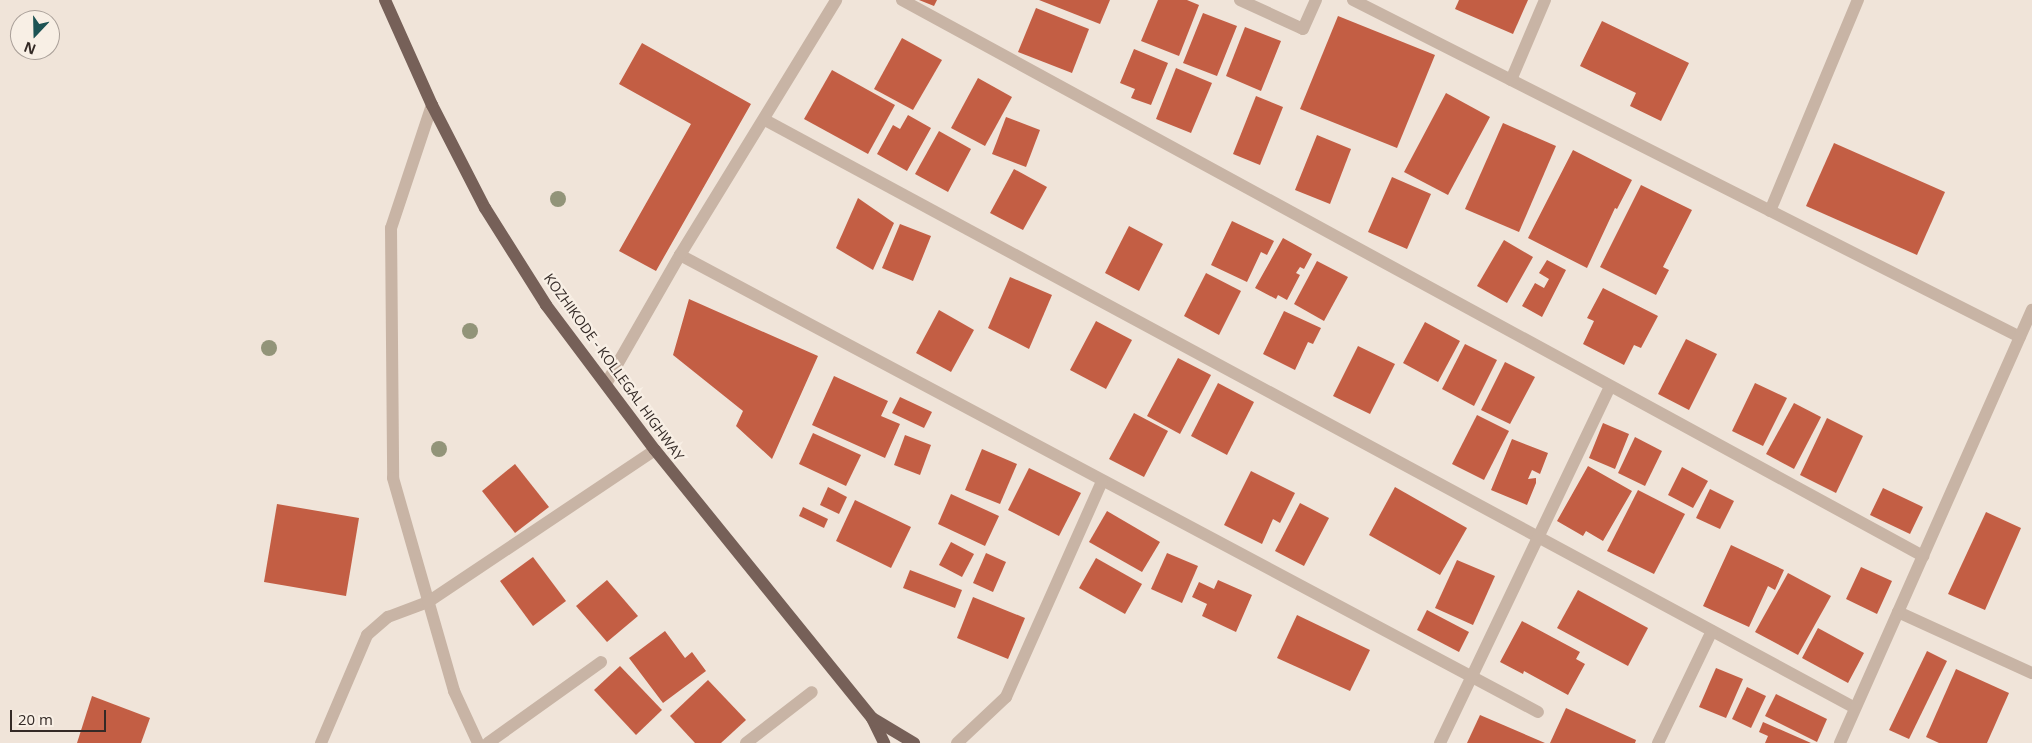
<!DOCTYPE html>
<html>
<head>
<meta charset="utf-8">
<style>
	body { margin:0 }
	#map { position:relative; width:2032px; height:743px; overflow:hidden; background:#f0e4d9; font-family:"Open Sans",sans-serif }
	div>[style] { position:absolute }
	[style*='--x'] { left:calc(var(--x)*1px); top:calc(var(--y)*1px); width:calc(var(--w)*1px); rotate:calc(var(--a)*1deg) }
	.building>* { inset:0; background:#c35e44 }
	.minor>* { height:12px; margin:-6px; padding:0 6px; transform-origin:6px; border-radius:6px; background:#c8b4a5 }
	.major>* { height:12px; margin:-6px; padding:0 6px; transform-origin:6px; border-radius:6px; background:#766058 }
	.trees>* { width:16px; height:16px; margin:-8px; border-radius:50%; background:#929479 }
	span { translate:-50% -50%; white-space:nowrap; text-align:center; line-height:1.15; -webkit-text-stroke:4.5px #f8efe5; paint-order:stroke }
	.street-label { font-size:14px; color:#342a26 }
	.north { position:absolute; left:10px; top:10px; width:50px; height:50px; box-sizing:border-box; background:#f8efe5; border:1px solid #aaa099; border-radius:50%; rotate:201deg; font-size:14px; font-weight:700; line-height:20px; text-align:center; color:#342a26 }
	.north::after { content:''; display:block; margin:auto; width:18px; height:22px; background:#1d5354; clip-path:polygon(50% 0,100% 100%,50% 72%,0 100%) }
	.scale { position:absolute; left:10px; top:710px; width:96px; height:22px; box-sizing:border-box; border:2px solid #342a26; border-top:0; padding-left:6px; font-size:15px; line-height:18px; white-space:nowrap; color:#342a26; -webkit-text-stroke:4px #f8efe5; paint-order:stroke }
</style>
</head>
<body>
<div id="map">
	<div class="building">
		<div style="clip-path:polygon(919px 0,937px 0,934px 6px)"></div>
		<div style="clip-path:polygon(1039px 0,1110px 0,1100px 24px)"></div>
		<div style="clip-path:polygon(1158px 0,1187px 0,1199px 5px,1179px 56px,1141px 41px)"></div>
		<div style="clip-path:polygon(1459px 0,1528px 0,1513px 34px,1455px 9px)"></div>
		<div style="clip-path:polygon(1036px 8px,1089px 29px,1072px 73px,1018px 52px)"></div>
		<div style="clip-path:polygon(1203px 13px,1237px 26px,1217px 76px,1183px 63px)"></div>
		<div style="clip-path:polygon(1338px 16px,1435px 55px,1397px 148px,1300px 109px)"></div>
		<div style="clip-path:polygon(1602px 21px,1689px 63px,1661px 121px,1630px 106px,1636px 93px,1580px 66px)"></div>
		<div style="clip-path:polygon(1245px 27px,1281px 41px,1261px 91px,1226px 76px)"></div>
		<div style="clip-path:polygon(902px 38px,942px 60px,913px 110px,874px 89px)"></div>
		<div style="clip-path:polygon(642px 43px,751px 104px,656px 271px,619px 251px,691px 124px,619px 84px)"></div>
		<div style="clip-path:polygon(1134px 49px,1168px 63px,1151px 105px,1131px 98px,1135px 89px,1120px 83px)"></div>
		<div style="clip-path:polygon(1176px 68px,1212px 83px,1191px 133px,1156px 119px)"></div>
		<div style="clip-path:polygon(832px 70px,895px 105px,868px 154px,804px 119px)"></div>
		<div style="clip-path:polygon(978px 78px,1012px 97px,985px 146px,951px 128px)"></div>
		<div style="clip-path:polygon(1446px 93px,1490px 117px,1448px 195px,1404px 172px)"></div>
		<div style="clip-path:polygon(1256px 96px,1283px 107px,1260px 165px,1233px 154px)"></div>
		<div style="clip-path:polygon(908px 115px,931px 128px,907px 171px,877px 154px,893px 125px,900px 129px)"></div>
		<div style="clip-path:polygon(1006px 117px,1040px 130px,1026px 167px,992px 154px)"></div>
		<div style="clip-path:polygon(1503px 123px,1556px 146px,1519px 232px,1465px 209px)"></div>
		<div style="clip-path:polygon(939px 131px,971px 149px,948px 192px,915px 174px)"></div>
		<div style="clip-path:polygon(1317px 135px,1351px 149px,1330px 204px,1295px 190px)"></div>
		<div style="clip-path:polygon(1834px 143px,1945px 192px,1917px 255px,1806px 206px)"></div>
		<div style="clip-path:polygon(1573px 150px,1632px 180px,1617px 209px,1615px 208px,1587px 268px,1528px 238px)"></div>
		<div style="clip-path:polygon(1014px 169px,1047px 187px,1023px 230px,990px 213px)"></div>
		<div style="clip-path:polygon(1392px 177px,1431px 194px,1407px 249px,1368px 232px)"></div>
		<div style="clip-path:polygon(1641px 185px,1692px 210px,1663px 267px,1669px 270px,1656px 295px,1600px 267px)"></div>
		<div style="clip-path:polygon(858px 198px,894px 223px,873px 270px,836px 248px)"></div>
		<div style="clip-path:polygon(1232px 221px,1274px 241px,1267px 255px,1261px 252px,1247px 282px,1211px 265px)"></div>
		<div style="clip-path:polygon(900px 224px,931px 236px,913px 281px,882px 268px)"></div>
		<div style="clip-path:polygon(1129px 226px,1163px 244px,1139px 291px,1105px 273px)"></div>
		<div style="clip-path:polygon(1283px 238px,1312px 254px,1304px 269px,1300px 267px,1296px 273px,1300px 275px,1287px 300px,1278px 295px,1276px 299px,1255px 288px)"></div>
		<div style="clip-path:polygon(1504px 240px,1533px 257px,1507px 303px,1477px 286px)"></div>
		<div style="clip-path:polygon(1547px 260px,1566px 270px,1542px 317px,1522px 306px,1535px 283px,1544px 288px,1549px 279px,1539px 273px)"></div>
		<div style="clip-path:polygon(1317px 261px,1348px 277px,1324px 321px,1294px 304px)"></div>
		<div style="clip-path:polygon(1206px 273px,1241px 291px,1219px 335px,1184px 316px)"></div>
		<div style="clip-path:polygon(1010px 277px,1052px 295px,1029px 349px,988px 328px)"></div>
		<div style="clip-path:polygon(1603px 288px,1658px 316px,1641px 348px,1634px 345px,1624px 365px,1583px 344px,1594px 321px,1587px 318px)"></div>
		<div style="clip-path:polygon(689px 299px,818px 356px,772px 459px,736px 426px,743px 411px,673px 355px)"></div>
		<div style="clip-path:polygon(939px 310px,974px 330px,951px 372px,916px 353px)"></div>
		<div style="clip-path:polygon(1284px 311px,1321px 328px,1313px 344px,1308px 342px,1295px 370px,1263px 354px)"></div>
		<div style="clip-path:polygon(1096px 321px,1132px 340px,1106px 389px,1070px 370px)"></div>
		<div style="clip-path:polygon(1425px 322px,1460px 341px,1438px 382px,1403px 363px)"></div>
		<div style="clip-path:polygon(1686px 339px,1717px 354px,1689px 410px,1658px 394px)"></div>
		<div style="clip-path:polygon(1465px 344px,1497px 360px,1474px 406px,1442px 389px)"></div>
		<div style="clip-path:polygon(1358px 346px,1395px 364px,1370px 414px,1333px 396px)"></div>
		<div style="clip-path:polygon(1178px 358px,1211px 375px,1180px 434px,1147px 416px)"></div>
		<div style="clip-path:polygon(1505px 362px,1535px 377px,1510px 424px,1481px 410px)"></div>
		<div style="clip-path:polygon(834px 376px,888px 401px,881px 416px,900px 424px,885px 458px,812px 425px)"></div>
		<div style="clip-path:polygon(1218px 383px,1254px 402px,1227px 455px,1191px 436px)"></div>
		<div style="clip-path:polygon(1755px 383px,1787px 398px,1763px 446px,1732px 431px)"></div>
		<div style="clip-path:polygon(900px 397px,932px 412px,924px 428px,892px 413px)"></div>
		<div style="clip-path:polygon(1794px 403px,1821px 417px,1794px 469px,1766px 454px)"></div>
		<div style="clip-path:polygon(1134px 413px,1168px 431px,1144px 477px,1109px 459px)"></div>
		<div style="clip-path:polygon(1477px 415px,1509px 431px,1484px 480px,1452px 464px)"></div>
		<div style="clip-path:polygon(1827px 418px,1863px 436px,1836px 493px,1800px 475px)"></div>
		<div style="clip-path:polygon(1603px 423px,1629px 434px,1615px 469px,1589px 458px)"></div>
		<div style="clip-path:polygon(813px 433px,861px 455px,846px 486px,799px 464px)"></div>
		<div style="clip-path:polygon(905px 435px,931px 445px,920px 475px,894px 465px)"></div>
		<div style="clip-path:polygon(1635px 437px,1662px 451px,1645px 486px,1618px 473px)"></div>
		<div style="clip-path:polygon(1512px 439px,1548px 453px,1540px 474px,1532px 470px,1528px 479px,1536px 478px,1536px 483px,1527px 505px,1491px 490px)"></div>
		<div style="clip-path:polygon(982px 449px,1017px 464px,1000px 504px,965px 490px)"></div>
		<div style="clip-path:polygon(515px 464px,549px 507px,515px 533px,482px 491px)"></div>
		<div style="clip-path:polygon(1588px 466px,1632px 491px,1603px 541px,1586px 531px,1583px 536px,1557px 521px)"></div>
		<div style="clip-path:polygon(1682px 467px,1708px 481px,1693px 508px,1668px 495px)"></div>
		<div style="clip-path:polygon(1029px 468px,1081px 493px,1059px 536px,1008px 510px)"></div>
		<div style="clip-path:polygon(1251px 471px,1295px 493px,1280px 523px,1273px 519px,1262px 544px,1224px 525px)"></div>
		<div style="clip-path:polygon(828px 487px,847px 497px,839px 514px,820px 505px)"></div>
		<div style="clip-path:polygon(1395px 487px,1467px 528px,1440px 575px,1369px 535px)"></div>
		<div style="clip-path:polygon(1883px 488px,1923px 507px,1910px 534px,1870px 515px)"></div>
		<div style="clip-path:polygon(1710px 489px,1734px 501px,1720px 529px,1696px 518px)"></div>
		<div style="clip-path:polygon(1638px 490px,1685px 514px,1654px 574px,1607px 551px)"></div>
		<div style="clip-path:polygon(951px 494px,999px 516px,985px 546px,938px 524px)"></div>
		<div style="clip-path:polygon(855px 500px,911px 527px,891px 568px,836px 541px)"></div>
		<div style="clip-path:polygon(1300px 503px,1329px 518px,1304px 566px,1275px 551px)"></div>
		<div style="clip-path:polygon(277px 504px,359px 518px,346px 596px,264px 582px)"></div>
		<div style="clip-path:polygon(803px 507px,828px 519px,824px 528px,799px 516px)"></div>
		<div style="clip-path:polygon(1107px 511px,1160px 542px,1142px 572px,1089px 542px)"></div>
		<div style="clip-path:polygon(1986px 512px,2021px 528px,1985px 610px,1948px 594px)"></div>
		<div style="clip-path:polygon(951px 542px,974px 554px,962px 577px,939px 565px)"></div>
		<div style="clip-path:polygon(1731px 545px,1784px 570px,1775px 590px,1768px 586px,1749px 627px,1703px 606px)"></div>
		<div style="clip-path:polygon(986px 553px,1006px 562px,993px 592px,973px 583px)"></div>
		<div style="clip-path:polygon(1167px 553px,1198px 566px,1182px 603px,1151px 589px)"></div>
		<div style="clip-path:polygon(533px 557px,566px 601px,533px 626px,500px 581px)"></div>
		<div style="clip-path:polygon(1096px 558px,1142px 584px,1125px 614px,1079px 588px)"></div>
		<div style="clip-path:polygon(1457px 560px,1495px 576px,1473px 625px,1435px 608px)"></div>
		<div style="clip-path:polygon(1861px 567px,1892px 581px,1877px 614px,1846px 599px)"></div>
		<div style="clip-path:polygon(910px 570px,962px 590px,955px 608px,903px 588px)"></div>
		<div style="clip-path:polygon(1788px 573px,1831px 596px,1798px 655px,1755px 632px)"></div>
		<div style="clip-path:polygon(607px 580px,638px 616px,607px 642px,576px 606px)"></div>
		<div style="clip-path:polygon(1218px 580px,1252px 595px,1236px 632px,1202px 616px,1207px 604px,1192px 597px,1199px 582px,1214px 589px)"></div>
		<div style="clip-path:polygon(1578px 590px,1648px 628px,1628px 666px,1557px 628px)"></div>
		<div style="clip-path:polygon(973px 597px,1025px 618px,1008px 659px,957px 638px)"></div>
		<div style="clip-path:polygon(1427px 610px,1469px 632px,1459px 652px,1417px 630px)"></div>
		<div style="clip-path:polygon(1297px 615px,1370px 650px,1350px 691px,1277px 658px)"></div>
		<div style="clip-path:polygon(1522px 621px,1580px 652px,1576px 659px,1585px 664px,1568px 695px,1524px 671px,1523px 674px,1500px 662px)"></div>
		<div style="clip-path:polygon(1818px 628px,1864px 653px,1848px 683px,1802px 658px)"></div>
		<div style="clip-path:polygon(665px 631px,685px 658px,692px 652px,706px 671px,663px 703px,629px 658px)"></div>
		<div style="clip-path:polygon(1927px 651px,1947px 661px,1909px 739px,1889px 730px)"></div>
		<div style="clip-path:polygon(620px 666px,662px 710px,636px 735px,594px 690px)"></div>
		<div style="clip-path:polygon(1716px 668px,1743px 679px,1726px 718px,1699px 707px)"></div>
		<div style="clip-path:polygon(1956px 669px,2009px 693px,1987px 743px,1939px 743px,1926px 737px)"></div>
		<div style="clip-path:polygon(708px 680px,746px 720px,721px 743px,695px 743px,670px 716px)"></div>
		<div style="clip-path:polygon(1747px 687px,1766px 696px,1751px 728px,1732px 719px)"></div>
		<div style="clip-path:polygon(1776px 694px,1827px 719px,1817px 742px,1765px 716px)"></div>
		<div style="clip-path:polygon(92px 696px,150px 718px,141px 743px,77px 743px)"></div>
		<div style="clip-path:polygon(1566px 708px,1636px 740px,1635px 743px,1550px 743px)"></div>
		<div style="clip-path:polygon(1480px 715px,1545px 743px,1467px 743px)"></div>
		<div style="clip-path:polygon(1763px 722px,1811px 743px,1765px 743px,1768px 736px,1759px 732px)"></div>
	</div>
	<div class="minor">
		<div style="--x:902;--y:0;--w:1163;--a:28.57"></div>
		<div style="--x:1240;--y:0;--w:69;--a:24.7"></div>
		<div style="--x:1303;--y:29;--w:32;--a:-66"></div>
		<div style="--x:1353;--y:0;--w:747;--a:26.81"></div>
		<div style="--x:1511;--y:80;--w:87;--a:-67"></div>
		<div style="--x:432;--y:105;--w:130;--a:108.4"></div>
		<div style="--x:391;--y:228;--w:250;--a:89.5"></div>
		<div style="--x:393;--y:478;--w:222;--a:74"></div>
		<div style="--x:454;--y:691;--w:57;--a:65.2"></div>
		<div style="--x:765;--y:120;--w:1238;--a:28.34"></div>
		<div style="--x:1770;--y:211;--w:229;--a:-67.4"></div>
		<div style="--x:680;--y:255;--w:972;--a:28.04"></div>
		<div style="--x:606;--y:384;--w:149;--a:-60.2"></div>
		<div style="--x:680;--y:255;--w:299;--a:-58.5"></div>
		<div style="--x:1898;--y:612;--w:147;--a:24.5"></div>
		<div style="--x:321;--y:743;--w:117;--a:-66.9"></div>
		<div style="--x:367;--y:635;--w:28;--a:-41"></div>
		<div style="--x:388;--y:617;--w:43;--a:-20.6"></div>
		<div style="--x:428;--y:602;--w:273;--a:-33.8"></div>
		<div style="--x:488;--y:743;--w:139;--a:-35.6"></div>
		<div style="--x:746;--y:743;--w:83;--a:-37.7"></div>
		<div style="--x:957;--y:743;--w:67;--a:-43.2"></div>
		<div style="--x:1006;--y:697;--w:236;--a:-66"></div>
		<div style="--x:1440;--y:743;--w:395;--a:-64.5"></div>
		<div style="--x:1658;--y:743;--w:124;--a:-64.3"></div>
		<div style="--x:1840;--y:743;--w:474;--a:-66.1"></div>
	</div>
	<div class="major">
		<div style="--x:385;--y:0;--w:115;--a:65.9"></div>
		<div style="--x:432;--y:105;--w:116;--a:62.8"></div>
		<div style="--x:485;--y:208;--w:115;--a:57.8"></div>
		<div style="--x:546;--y:305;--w:181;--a:53.1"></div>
		<div style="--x:655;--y:450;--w:345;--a:51"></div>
		<div style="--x:872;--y:718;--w:28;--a:64"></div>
		<div style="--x:872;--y:718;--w:49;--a:30.8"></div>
	</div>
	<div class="trees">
		<div style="left:558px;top:199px"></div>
		<div style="left:470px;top:331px"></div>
		<div style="left:269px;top:348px"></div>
		<div style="left:439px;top:449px"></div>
	</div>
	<div class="street-label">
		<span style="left:614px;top:367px;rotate:54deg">KOZHIKODE - KOLLEGAL HIGHWAY</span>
	</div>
	<div class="north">N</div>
	<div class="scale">20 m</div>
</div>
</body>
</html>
